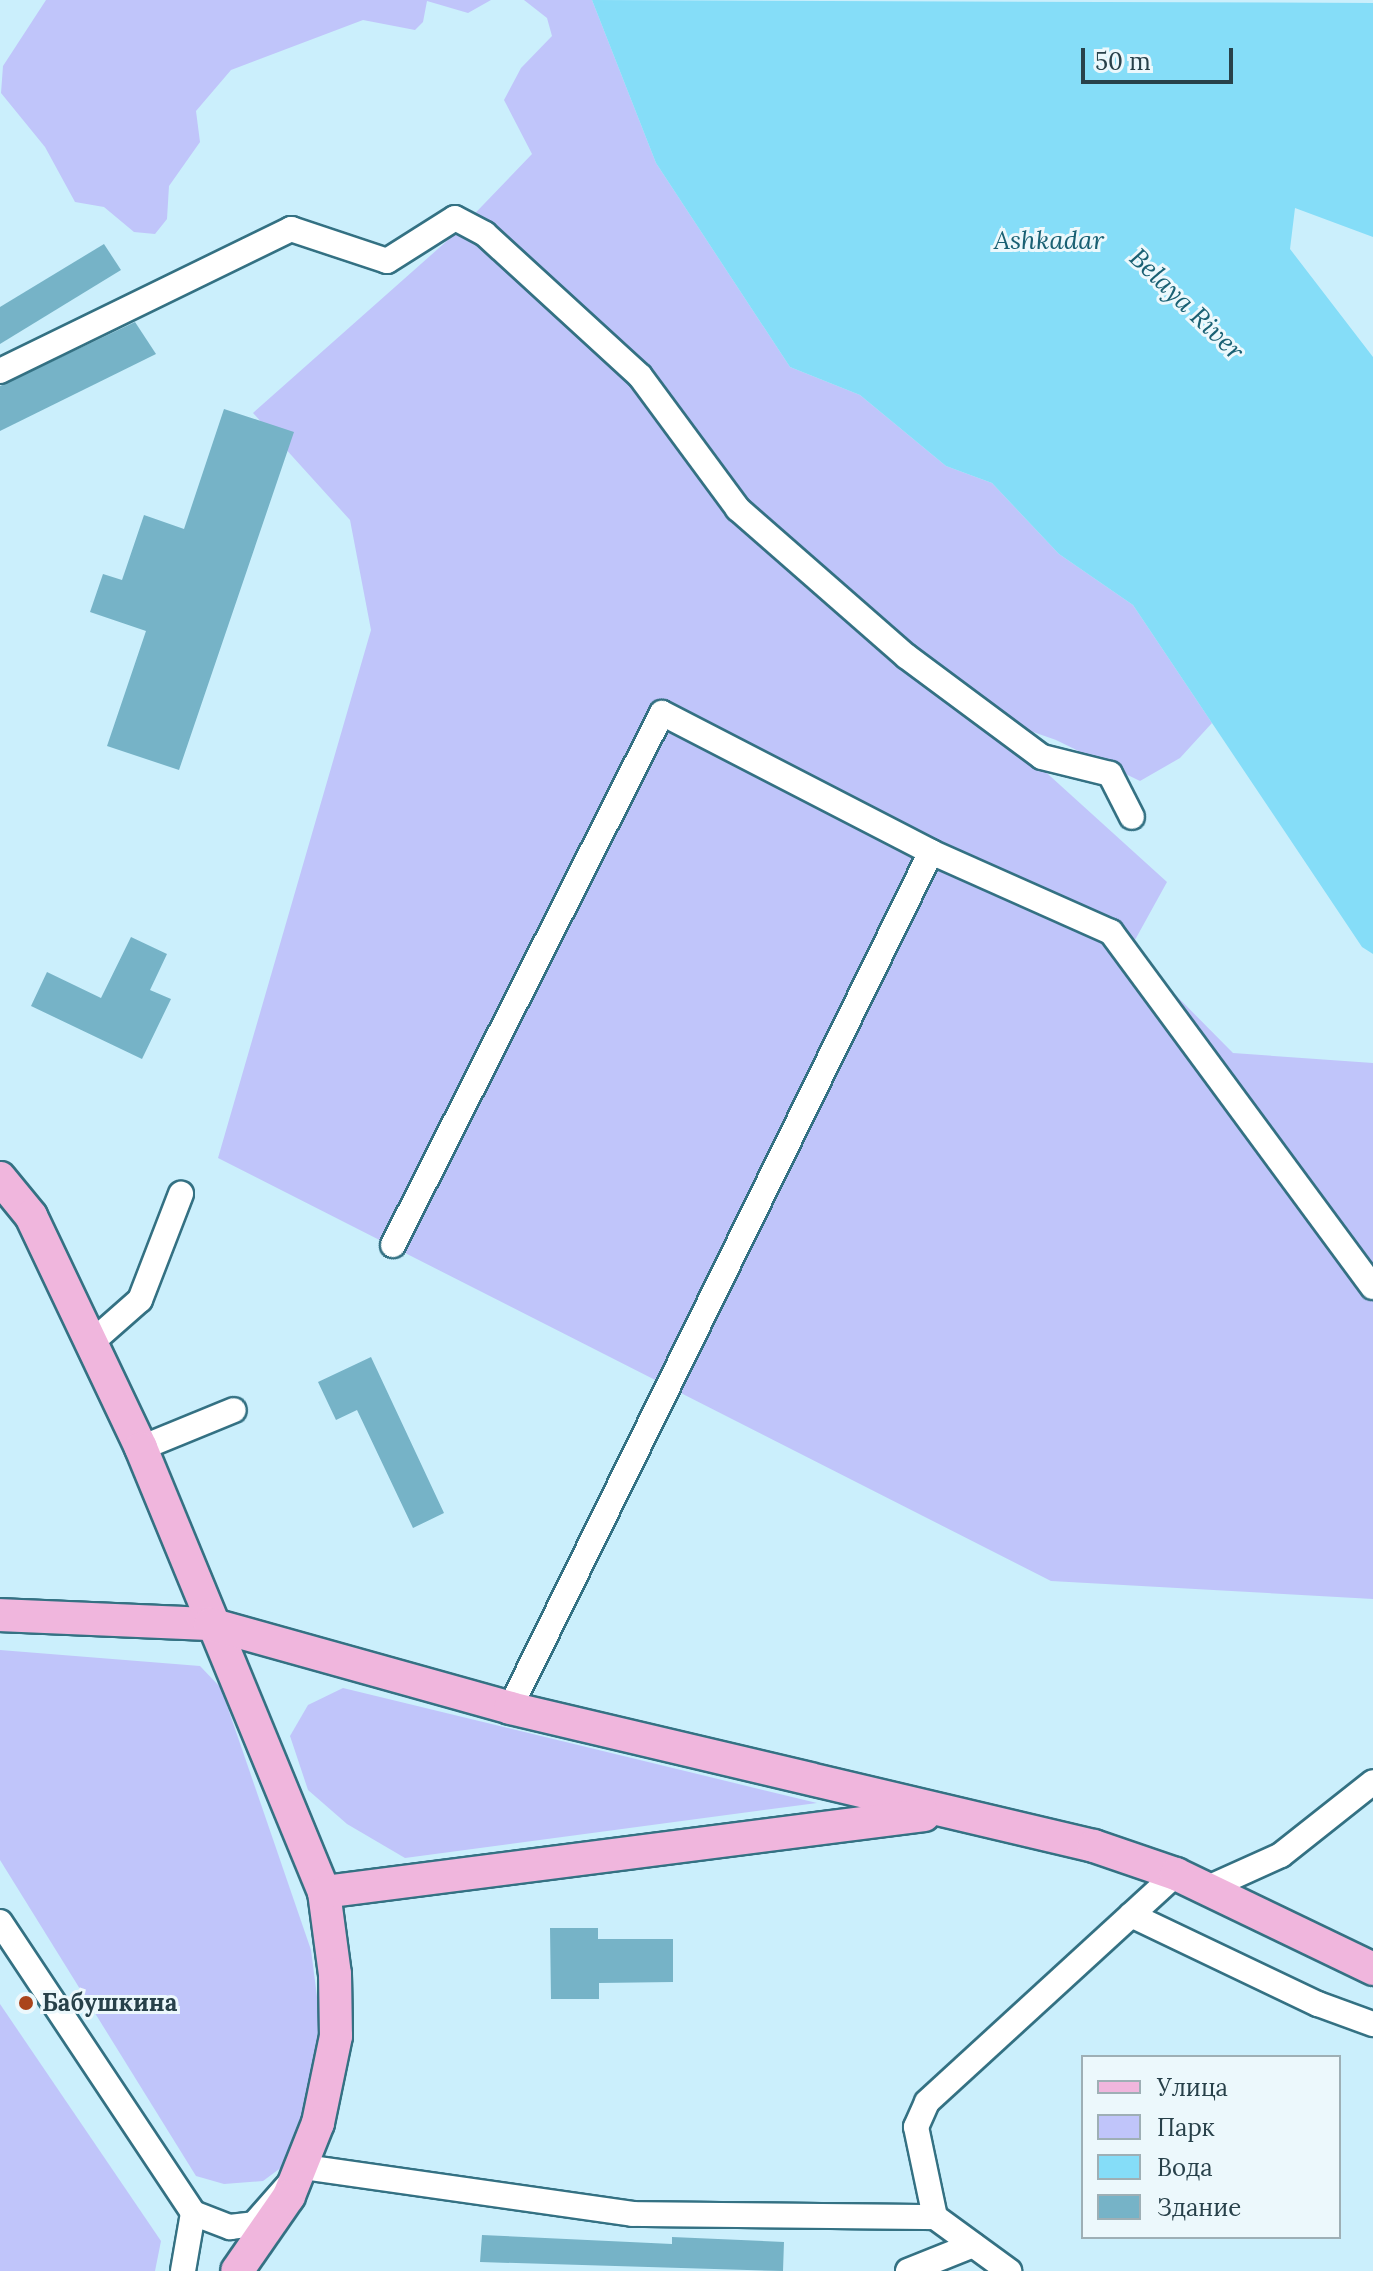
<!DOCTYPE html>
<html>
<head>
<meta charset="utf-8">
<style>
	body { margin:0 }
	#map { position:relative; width:1373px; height:2271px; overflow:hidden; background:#cbeffc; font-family:Lora,serif }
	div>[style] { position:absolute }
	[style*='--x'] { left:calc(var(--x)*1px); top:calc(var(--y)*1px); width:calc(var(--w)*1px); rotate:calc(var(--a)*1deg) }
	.green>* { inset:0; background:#c0c5fa }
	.water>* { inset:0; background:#85ddf8 }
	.building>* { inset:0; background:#76b3c7 }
	.roads { filter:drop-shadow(2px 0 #347183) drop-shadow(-2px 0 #347183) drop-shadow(0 2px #347183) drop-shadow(0 -2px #347183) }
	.minor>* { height:24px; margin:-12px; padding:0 12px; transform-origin:12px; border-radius:12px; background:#fff }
	.major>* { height:32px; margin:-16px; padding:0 16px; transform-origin:16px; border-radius:16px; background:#f0b6dd }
	.dots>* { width:22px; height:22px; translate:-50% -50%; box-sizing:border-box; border:4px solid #ecf8fc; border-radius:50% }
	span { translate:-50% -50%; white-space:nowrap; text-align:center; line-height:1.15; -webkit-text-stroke:6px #ecf8fc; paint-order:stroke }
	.poi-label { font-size:24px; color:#28414a; font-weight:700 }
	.left { translate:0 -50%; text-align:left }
	.water-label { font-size:26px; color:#196073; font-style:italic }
	.legend { position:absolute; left:1081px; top:2055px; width:260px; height:184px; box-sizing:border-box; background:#ecf8fc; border:2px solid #9eafb5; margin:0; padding:10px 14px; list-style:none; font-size:24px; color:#28414a }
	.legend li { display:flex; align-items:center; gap:16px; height:40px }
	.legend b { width:40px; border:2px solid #9eafb5 }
	.scale { position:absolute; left:1081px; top:48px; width:152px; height:36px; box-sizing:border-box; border:4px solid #28414a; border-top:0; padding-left:10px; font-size:24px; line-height:28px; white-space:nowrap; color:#28414a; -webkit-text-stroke:6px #ecf8fc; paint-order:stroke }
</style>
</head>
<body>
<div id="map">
	<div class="green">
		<div style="clip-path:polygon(46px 0,491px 0,468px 13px,427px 1px,423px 22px,415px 30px,363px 20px,231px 70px,196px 111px,200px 142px,169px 186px,167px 219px,155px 234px,134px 232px,104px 207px,75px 202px,45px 147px,1px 93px,3px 66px)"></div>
		<div style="clip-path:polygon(524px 0,592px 0,656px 163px,790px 367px,860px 395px,946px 466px,992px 483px,1059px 554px,1133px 605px,1212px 723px,1180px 758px,1140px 781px,1056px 740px,1013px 725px,996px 727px,1167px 882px,1130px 949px,1233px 1053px,1373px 1063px,1373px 1599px,1051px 1581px,218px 1158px,371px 630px,350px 520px,253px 413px,457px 232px,532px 154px,504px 100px,521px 68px,552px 36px,547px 18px)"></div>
		<div style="clip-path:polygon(0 1650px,200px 1666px,221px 1688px,311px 1950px,320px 2020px,305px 2111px,286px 2164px,263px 2181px,224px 2184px,196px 2176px,0 1860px)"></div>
		<div style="clip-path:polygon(343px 1688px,817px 1803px,405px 1858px,347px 1824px,308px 1790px,290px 1736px,308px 1705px)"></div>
		<div style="clip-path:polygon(0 2004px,161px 2241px,155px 2271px,0 2271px)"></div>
	</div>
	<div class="water">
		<div style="clip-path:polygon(592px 0,1373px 3px,1373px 237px,1295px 208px,1290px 249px,1373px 357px,1373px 954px,1362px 947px,1133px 605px,1059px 554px,992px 483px,946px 466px,860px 395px,790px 367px,656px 163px)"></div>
	</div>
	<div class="building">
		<div style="clip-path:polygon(104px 244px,121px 270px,0 344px,0 307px)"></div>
		<div style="clip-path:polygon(135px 322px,156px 354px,0 431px,0 386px)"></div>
		<div style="clip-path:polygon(224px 409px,294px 432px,179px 770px,107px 746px,146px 631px,90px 612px,103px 574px,122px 580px,144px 515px,184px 529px)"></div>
		<div style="clip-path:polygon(131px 937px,167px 954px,150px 990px,171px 999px,142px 1059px,31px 1006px,47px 972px,101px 998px)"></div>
		<div style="clip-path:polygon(371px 1357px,444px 1513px,413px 1528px,357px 1410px,336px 1420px,318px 1382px)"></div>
		<div style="clip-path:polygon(550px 1928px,598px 1928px,598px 1939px,673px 1939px,673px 1982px,599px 1983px,599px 1999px,551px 1999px)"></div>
		<div style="clip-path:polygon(482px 2235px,672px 2244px,672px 2237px,784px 2242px,783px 2271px,480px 2262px)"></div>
	</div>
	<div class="roads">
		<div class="minor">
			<div style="--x:0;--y:371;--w:324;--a:-26"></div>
			<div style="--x:291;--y:229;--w:101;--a:18.4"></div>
			<div style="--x:387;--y:261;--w:80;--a:-32.3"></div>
			<div style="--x:455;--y:218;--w:34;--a:28"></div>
			<div style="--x:485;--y:234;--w:210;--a:42.5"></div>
			<div style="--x:640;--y:376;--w:165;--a:53.6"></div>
			<div style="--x:738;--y:509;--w:223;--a:41.2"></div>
			<div style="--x:906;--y:656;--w:169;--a:36.6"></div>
			<div style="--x:1042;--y:757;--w:70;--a:14"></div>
			<div style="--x:1110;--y:774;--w:48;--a:62.9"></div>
			<div style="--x:931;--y:852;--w:197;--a:24"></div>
			<div style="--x:1111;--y:932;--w:441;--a:53.6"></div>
			<div style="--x:393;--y:1245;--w:596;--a:-63.18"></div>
			<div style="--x:662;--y:713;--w:303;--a:27.3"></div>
			<div style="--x:931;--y:852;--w:954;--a:116.19"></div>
			<div style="--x:91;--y:1343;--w:65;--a:-41.3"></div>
			<div style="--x:140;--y:1300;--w:114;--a:-68.9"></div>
			<div style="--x:141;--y:1448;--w:100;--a:-22.2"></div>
			<div style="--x:1208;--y:1888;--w:80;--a:-24.3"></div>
			<div style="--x:1281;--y:1855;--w:117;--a:-38.4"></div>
			<div style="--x:1131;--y:1915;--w:207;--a:25.5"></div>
			<div style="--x:1318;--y:2004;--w:59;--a:20"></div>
			<div style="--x:0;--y:1922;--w:349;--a:56.4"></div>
			<div style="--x:193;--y:2213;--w:59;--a:99.8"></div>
			<div style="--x:193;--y:2213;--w:40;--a:21"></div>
			<div style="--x:230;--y:2227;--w:24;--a:-7"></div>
			<div style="--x:254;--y:2224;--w:76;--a:-48.7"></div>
			<div style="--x:304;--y:2167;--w:332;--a:8.1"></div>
			<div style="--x:633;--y:2214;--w:302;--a:0.6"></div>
			<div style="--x:935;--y:2217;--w:92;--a:36.1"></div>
			<div style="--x:935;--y:2217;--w:92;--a:-101.9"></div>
			<div style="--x:916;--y:2127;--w:27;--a:-66"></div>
			<div style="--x:927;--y:2102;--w:338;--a:-42.5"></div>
			<div style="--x:908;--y:2271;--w:70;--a:-21.8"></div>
		</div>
		<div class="major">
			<div style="--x:0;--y:1178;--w:49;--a:50.8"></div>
			<div style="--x:31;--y:1216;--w:257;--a:64.6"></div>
			<div style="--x:141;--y:1448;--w:480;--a:67.6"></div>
			<div style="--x:324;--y:1892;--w:83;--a:82.4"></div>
			<div style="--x:335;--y:1974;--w:62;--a:89.1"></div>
			<div style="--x:336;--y:2036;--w:89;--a:101.7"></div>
			<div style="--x:318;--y:2123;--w:79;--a:111.7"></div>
			<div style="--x:289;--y:2196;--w:91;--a:124.7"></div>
			<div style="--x:0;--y:1615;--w:210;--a:2.5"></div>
			<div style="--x:210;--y:1624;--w:312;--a:15.6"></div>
			<div style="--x:510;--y:1708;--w:600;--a:13.3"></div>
			<div style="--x:1094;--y:1846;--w:87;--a:18.9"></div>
			<div style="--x:1176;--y:1874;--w:219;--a:25.7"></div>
			<div style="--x:324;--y:1892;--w:605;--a:-7.31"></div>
		</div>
	</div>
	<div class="dots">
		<div style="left:26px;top:2003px;background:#aa441b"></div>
	</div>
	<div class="poi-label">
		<span class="left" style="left:42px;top:2003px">Бабушкина</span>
	</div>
	<div class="water-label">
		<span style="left:1049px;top:240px">Ashkadar</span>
		<span style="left:1187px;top:304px;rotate:44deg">Belaya River</span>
	</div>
	<ul class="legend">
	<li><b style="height:10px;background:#f0b6dd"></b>Улица</li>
	<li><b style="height:22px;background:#c0c5fa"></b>Парк</li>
	<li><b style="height:22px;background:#85ddf8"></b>Вода</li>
	<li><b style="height:22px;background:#76b3c7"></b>Здание</li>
	</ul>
	<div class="scale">50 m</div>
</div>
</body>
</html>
